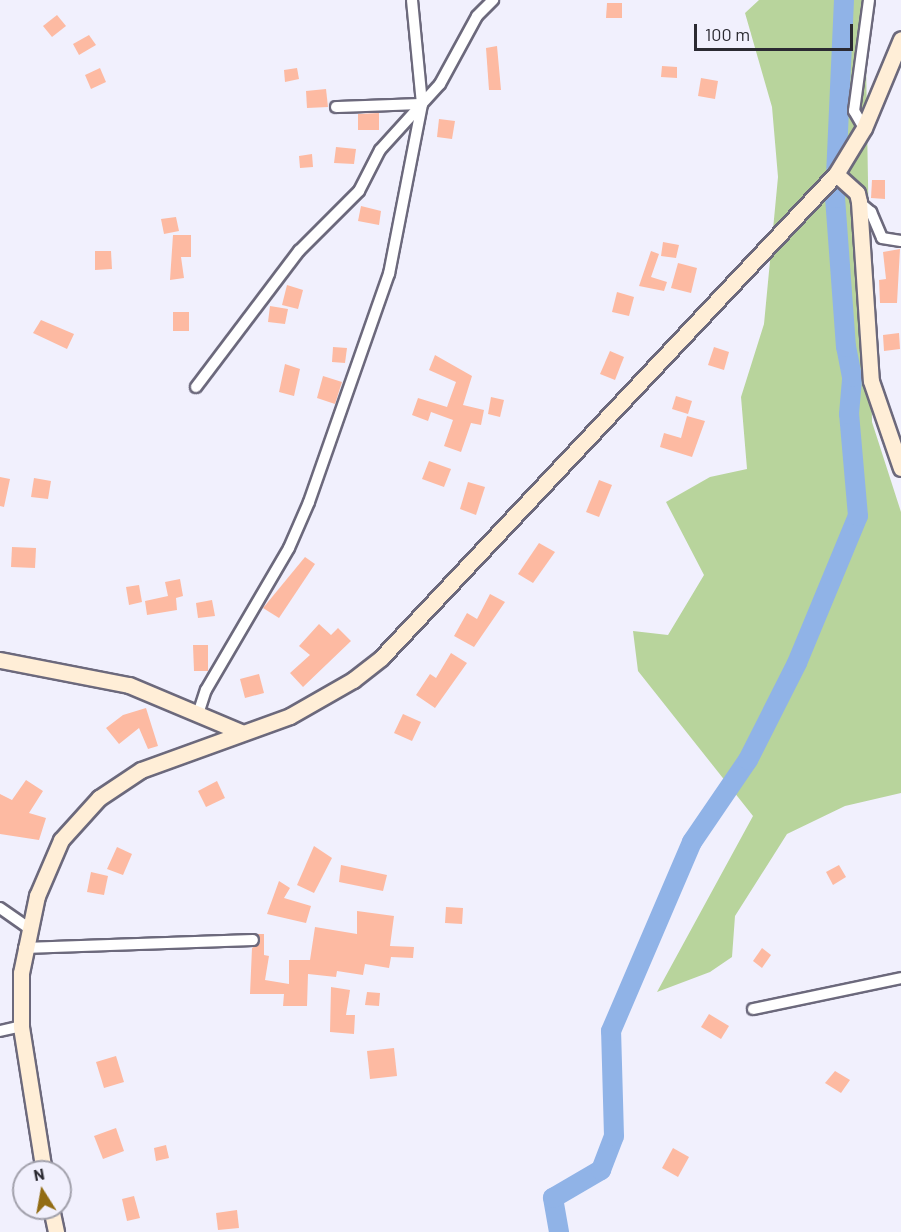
<!DOCTYPE html>
<html>
<head>
<meta charset="utf-8">
<style>
	body { margin:0 }
	#map { position:relative; width:901px; height:1232px; overflow:hidden; background:#f1f0fd; font-family:Barlow,sans-serif }
	div>[style] { position:absolute }
	[style*='--x'] { left:calc(var(--x)*1px); top:calc(var(--y)*1px); width:calc(var(--w)*1px); rotate:calc(var(--a)*1deg) }
	.green>* { inset:0; background:#b8d49c }
	.river>* { height:20px; margin:-10px; padding:0 10px; transform-origin:10px; border-radius:10px; background:#90b3e7 }
	.building>* { inset:0; background:#fdbaa2 }
	.roads { filter:drop-shadow(2px 0 #6c697c) drop-shadow(-2px 0 #6c697c) drop-shadow(0 2px #6c697c) drop-shadow(0 -2px #6c697c) }
	.street>* { height:10px; margin:-5px; padding:0 5px; transform-origin:5px; border-radius:5px; background:#fff }
	.secondary>* { height:15px; margin:-7.5px; padding:0 7.5px; transform-origin:7.5px; border-radius:7.5px; background:#ffeed7 }
	span { translate:-50% -50%; white-space:nowrap; text-align:center; line-height:1.15; -webkit-text-stroke:5px #f1f0fd; paint-order:stroke }
	.north { position:absolute; left:12px; top:1160px; width:60px; height:60px; box-sizing:border-box; background:#f1f0fd; border:2px solid #a2a1ac; border-radius:50%; rotate:349deg; font-size:16px; font-weight:700; line-height:24px; text-align:center; color:#2b2a32 }
	.north::after { content:''; display:block; margin:auto; width:21px; height:27px; background:#926c14; clip-path:polygon(50% 0,100% 100%,50% 72%,0 100%) }
	.scale { position:absolute; left:694px; top:24px; width:159px; height:27px; box-sizing:border-box; border:3px solid #2b2a32; border-top:0; padding-left:8px; font-size:18px; line-height:21px; white-space:nowrap; color:#2b2a32; -webkit-text-stroke:4px #f1f0fd; paint-order:stroke }
</style>
</head>
<body>
<div id="map">
	<div class="green">
		<div style="clip-path:polygon(759px 0,865px 0,872px 422px,901px 512px,901px 793px,845px 806px,787px 834px,735px 916px,732px 957px,710px 972px,657px 992px,753px 816px,638px 671px,633px 631px,668px 635px,704px 575px,666px 502px,710px 477px,747px 469px,741px 397px,764px 324px,778px 177px,772px 107px,745px 13px)"></div>
	</div>
	<div class="river">
		<div style="--x:559;--y:1232;--w:35;--a:-100"></div>
		<div style="--x:553;--y:1198;--w:56;--a:-30.3"></div>
		<div style="--x:601;--y:1170;--w:36;--a:-69"></div>
		<div style="--x:614;--y:1136;--w:105;--a:-91.6"></div>
		<div style="--x:611;--y:1031;--w:206;--a:-66.8"></div>
		<div style="--x:692;--y:842;--w:99;--a:-55.7"></div>
		<div style="--x:748;--y:760;--w:109;--a:-63.2"></div>
		<div style="--x:797;--y:663;--w:159;--a:-67.5"></div>
		<div style="--x:858;--y:516;--w:102;--a:-95"></div>
		<div style="--x:849;--y:414;--w:37;--a:-85"></div>
		<div style="--x:852;--y:377;--w:31;--a:-101"></div>
		<div style="--x:846;--y:347;--w:149;--a:-94.2"></div>
		<div style="--x:835;--y:198;--w:198;--a:-87.4"></div>
	</div>
	<div class="building">
		<div style="clip-path:polygon(607px 3px,622px 3px,622px 18px,606px 18px)"></div>
		<div style="clip-path:polygon(57px 15px,66px 26px,52px 37px,43px 26px)"></div>
		<div style="clip-path:polygon(89px 35px,96px 45px,79px 55px,73px 44px)"></div>
		<div style="clip-path:polygon(497px 46px,501px 90px,489px 90px,486px 48px)"></div>
		<div style="clip-path:polygon(662px 66px,677px 67px,677px 78px,661px 77px)"></div>
		<div style="clip-path:polygon(100px 68px,106px 82px,91px 89px,85px 75px)"></div>
		<div style="clip-path:polygon(297px 68px,299px 79px,285px 82px,284px 70px)"></div>
		<div style="clip-path:polygon(701px 78px,718px 81px,715px 99px,698px 96px)"></div>
		<div style="clip-path:polygon(326px 89px,328px 107px,307px 108px,306px 91px)"></div>
		<div style="clip-path:polygon(379px 113px,379px 130px,358px 130px,358px 114px)"></div>
		<div style="clip-path:polygon(439px 119px,455px 121px,452px 139px,437px 137px)"></div>
		<div style="clip-path:polygon(336px 147px,356px 149px,354px 164px,334px 163px)"></div>
		<div style="clip-path:polygon(312px 154px,313px 167px,300px 168px,299px 156px)"></div>
		<div style="clip-path:polygon(872px 180px,885px 180px,885px 199px,871px 198px)"></div>
		<div style="clip-path:polygon(361px 206px,381px 211px,379px 225px,358px 221px)"></div>
		<div style="clip-path:polygon(176px 217px,179px 231px,164px 234px,161px 219px)"></div>
		<div style="clip-path:polygon(173px 235px,191px 235px,191px 257px,181px 257px,184px 278px,170px 280px)"></div>
		<div style="clip-path:polygon(663px 242px,679px 245px,676px 258px,661px 256px)"></div>
		<div style="clip-path:polygon(900px 249px,897px 303px,880px 303px,879px 280px,886px 279px,883px 252px)"></div>
		<div style="clip-path:polygon(95px 251px,111px 251px,112px 269px,95px 270px)"></div>
		<div style="clip-path:polygon(651px 251px,659px 254px,651px 277px,667px 282px,664px 291px,639px 286px)"></div>
		<div style="clip-path:polygon(678px 263px,697px 268px,691px 293px,671px 288px)"></div>
		<div style="clip-path:polygon(287px 285px,303px 290px,298px 309px,282px 305px)"></div>
		<div style="clip-path:polygon(617px 292px,634px 297px,629px 316px,612px 312px)"></div>
		<div style="clip-path:polygon(270px 306px,288px 309px,285px 324px,268px 322px)"></div>
		<div style="clip-path:polygon(173px 312px,189px 312px,189px 331px,173px 331px)"></div>
		<div style="clip-path:polygon(41px 320px,74px 334px,67px 349px,33px 333px)"></div>
		<div style="clip-path:polygon(899px 333px,900px 349px,884px 351px,883px 335px)"></div>
		<div style="clip-path:polygon(333px 347px,347px 348px,345px 363px,332px 362px)"></div>
		<div style="clip-path:polygon(714px 347px,729px 352px,724px 370px,708px 365px)"></div>
		<div style="clip-path:polygon(610px 351px,624px 357px,615px 380px,600px 374px)"></div>
		<div style="clip-path:polygon(435px 355px,472px 376px,463px 405px,484px 410px,481px 425px,471px 423px,461px 452px,444px 446px,453px 420px,431px 412px,428px 421px,412px 415px,418px 398px,447px 407px,456px 382px,429px 370px)"></div>
		<div style="clip-path:polygon(285px 364px,300px 369px,294px 396px,279px 392px)"></div>
		<div style="clip-path:polygon(323px 376px,342px 382px,335px 404px,317px 398px)"></div>
		<div style="clip-path:polygon(676px 396px,692px 401px,688px 414px,672px 409px)"></div>
		<div style="clip-path:polygon(491px 397px,504px 400px,500px 417px,488px 414px)"></div>
		<div style="clip-path:polygon(687px 416px,705px 421px,692px 457px,660px 447px,664px 433px,681px 438px)"></div>
		<div style="clip-path:polygon(429px 461px,451px 469px,444px 487px,422px 479px)"></div>
		<div style="clip-path:polygon(0 477px,10px 479px,4px 507px,0 506px)"></div>
		<div style="clip-path:polygon(34px 478px,51px 481px,48px 499px,31px 497px)"></div>
		<div style="clip-path:polygon(599px 480px,612px 485px,599px 517px,586px 512px)"></div>
		<div style="clip-path:polygon(468px 482px,485px 487px,476px 515px,460px 509px)"></div>
		<div style="clip-path:polygon(539px 543px,555px 552px,533px 583px,518px 574px)"></div>
		<div style="clip-path:polygon(12px 547px,36px 548px,35px 568px,11px 567px)"></div>
		<div style="clip-path:polygon(305px 557px,315px 564px,279px 618px,263px 608px)"></div>
		<div style="clip-path:polygon(180px 579px,183px 596px,176px 598px,177px 610px,147px 615px,145px 601px,168px 596px,165px 582px)"></div>
		<div style="clip-path:polygon(139px 585px,142px 602px,129px 605px,126px 587px)"></div>
		<div style="clip-path:polygon(490px 594px,505px 602px,474px 647px,454px 636px,467px 613px,477px 619px)"></div>
		<div style="clip-path:polygon(212px 600px,215px 616px,198px 618px,196px 603px)"></div>
		<div style="clip-path:polygon(319px 624px,331px 635px,338px 628px,351px 641px,303px 687px,290px 673px,310px 655px,299px 646px)"></div>
		<div style="clip-path:polygon(193px 645px,208px 645px,208px 671px,194px 671px)"></div>
		<div style="clip-path:polygon(451px 653px,467px 663px,435px 708px,416px 695px,430px 674px,436px 678px)"></div>
		<div style="clip-path:polygon(259px 674px,264px 693px,245px 698px,240px 679px)"></div>
		<div style="clip-path:polygon(146px 708px,158px 746px,148px 749px,139px 728px,119px 744px,106px 728px,123px 715px)"></div>
		<div style="clip-path:polygon(403px 714px,421px 722px,412px 741px,394px 733px)"></div>
		<div style="clip-path:polygon(26px 780px,43px 791px,29px 813px,46px 818px,39px 840px,0 834px,0 794px,12px 800px)"></div>
		<div style="clip-path:polygon(217px 781px,225px 798px,206px 807px,198px 791px)"></div>
		<div style="clip-path:polygon(314px 846px,332px 858px,314px 893px,297px 885px)"></div>
		<div style="clip-path:polygon(117px 847px,132px 854px,123px 875px,107px 869px)"></div>
		<div style="clip-path:polygon(341px 865px,387px 875px,383px 891px,339px 882px)"></div>
		<div style="clip-path:polygon(839px 865px,846px 877px,833px 885px,826px 872px)"></div>
		<div style="clip-path:polygon(91px 872px,108px 876px,104px 895px,87px 892px)"></div>
		<div style="clip-path:polygon(279px 881px,290px 888px,284px 898px,311px 906px,306px 923px,267px 914px)"></div>
		<div style="clip-path:polygon(446px 907px,463px 908px,462px 924px,445px 923px)"></div>
		<div style="clip-path:polygon(357px 911px,394px 916px,390px 946px,414px 947px,413px 958px,391px 957px,389px 968px,365px 964px,363px 975px,337px 971px,336px 977px,308px 974px,307px 1006px,283px 1006px,284px 994px,250px 994px,252px 948px,260px 943px,258px 934px,264px 934px,264px 955px,269px 956px,265px 980px,289px 984px,289px 960px,310px 960px,315px 927px,357px 934px)"></div>
		<div style="clip-path:polygon(762px 948px,771px 955px,762px 968px,753px 961px)"></div>
		<div style="clip-path:polygon(331px 987px,350px 990px,346px 1015px,355px 1015px,354px 1034px,330px 1032px)"></div>
		<div style="clip-path:polygon(367px 992px,380px 993px,379px 1006px,365px 1005px)"></div>
		<div style="clip-path:polygon(709px 1014px,729px 1026px,721px 1039px,701px 1027px)"></div>
		<div style="clip-path:polygon(394px 1048px,397px 1076px,370px 1079px,367px 1051px)"></div>
		<div style="clip-path:polygon(116px 1056px,124px 1082px,104px 1088px,96px 1062px)"></div>
		<div style="clip-path:polygon(835px 1071px,850px 1080px,841px 1093px,825px 1083px)"></div>
		<div style="clip-path:polygon(116px 1128px,124px 1151px,103px 1159px,94px 1136px)"></div>
		<div style="clip-path:polygon(166px 1145px,169px 1158px,156px 1161px,154px 1148px)"></div>
		<div style="clip-path:polygon(673px 1148px,689px 1157px,678px 1177px,662px 1168px)"></div>
		<div style="clip-path:polygon(134px 1196px,140px 1218px,127px 1221px,122px 1199px)"></div>
		<div style="clip-path:polygon(237px 1210px,239px 1228px,218px 1230px,216px 1213px)"></div>
	</div>
	<div class="roads">
		<div class="street">
			<div style="--x:336;--y:107;--w:86;--a:-2"></div>
			<div style="--x:864;--y:128;--w:20;--a:-120"></div>
			<div style="--x:854;--y:111;--w:112;--a:-82.3"></div>
			<div style="--x:859;--y:202;--w:16;--a:40"></div>
			<div style="--x:871;--y:212;--w:28;--a:67"></div>
			<div style="--x:882;--y:238;--w:19;--a:9"></div>
			<div style="--x:196;--y:387;--w:171;--a:-52.9"></div>
			<div style="--x:299;--y:251;--w:85;--a:-45"></div>
			<div style="--x:359;--y:191;--w:46;--a:-62.9"></div>
			<div style="--x:380;--y:150;--w:89;--a:-47.7"></div>
			<div style="--x:440;--y:84;--w:77;--a:-61.4"></div>
			<div style="--x:477;--y:16;--w:23;--a:-45"></div>
			<div style="--x:198;--y:714;--w:25;--a:-72"></div>
			<div style="--x:206;--y:690;--w:164;--a:-59.7"></div>
			<div style="--x:289;--y:548;--w:50;--a:-66.5"></div>
			<div style="--x:309;--y:502;--w:242;--a:-70.7"></div>
			<div style="--x:389;--y:274;--w:173;--a:-79"></div>
			<div style="--x:422;--y:104;--w:104;--a:-95.5"></div>
			<div style="--x:0;--y:908;--w:33;--a:35"></div>
			<div style="--x:24;--y:948;--w:229;--a:-2"></div>
			<div style="--x:753;--y:1009;--w:151;--a:-11.8"></div>
			<div style="--x:0;--y:1031;--w:22;--a:-13"></div>
		</div>
		<div class="secondary">
			<div style="--x:836;--y:174;--w:28;--a:42"></div>
			<div style="--x:857;--y:193;--w:9;--a:77"></div>
			<div style="--x:859;--y:202;--w:179;--a:86.2"></div>
			<div style="--x:871;--y:381;--w:92;--a:71"></div>
			<div style="--x:0;--y:660;--w:131;--a:11"></div>
			<div style="--x:129;--y:685;--w:121;--a:22.8"></div>
			<div style="--x:44;--y:1172;--w:148;--a:-99"></div>
			<div style="--x:21;--y:1026;--w:53;--a:-90"></div>
			<div style="--x:21;--y:973;--w:79;--a:-78.3"></div>
			<div style="--x:37;--y:896;--w:61;--a:-66.8"></div>
			<div style="--x:61;--y:840;--w:57;--a:-47.9"></div>
			<div style="--x:99;--y:798;--w:50;--a:-33.7"></div>
			<div style="--x:141;--y:770;--w:158;--a:-19.9"></div>
			<div style="--x:290;--y:716;--w:73;--a:-29.7"></div>
			<div style="--x:353;--y:680;--w:36;--a:-38"></div>
			<div style="--x:381;--y:658;--w:664;--a:-46.77"></div>
			<div style="--x:836;--y:174;--w:54;--a:-58.7"></div>
			<div style="--x:864;--y:128;--w:96;--a:-67.4"></div>
			<div style="--x:51;--y:1208;--w:25;--a:78"></div>
		</div>
	</div>
	<div class="north">N</div>
	<div class="scale">100 m</div>
</div>
</body>
</html>
